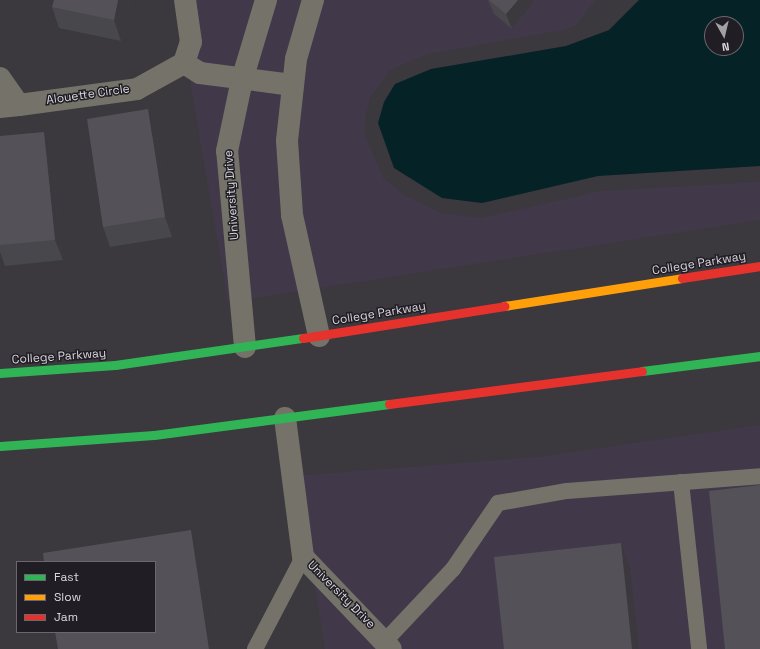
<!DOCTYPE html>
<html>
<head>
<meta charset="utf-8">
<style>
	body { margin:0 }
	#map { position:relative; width:760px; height:649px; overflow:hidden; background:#3b383e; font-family:"Space Grotesk",sans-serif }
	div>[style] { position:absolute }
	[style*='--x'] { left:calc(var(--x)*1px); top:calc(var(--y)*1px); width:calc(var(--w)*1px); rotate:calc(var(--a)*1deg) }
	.built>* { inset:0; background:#41394a }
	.water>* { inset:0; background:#052226 }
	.lane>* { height:16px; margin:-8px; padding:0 8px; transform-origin:8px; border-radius:8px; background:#757269 }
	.street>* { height:22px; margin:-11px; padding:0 11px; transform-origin:11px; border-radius:11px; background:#757269 }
	.fast>* { height:9px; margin:-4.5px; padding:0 4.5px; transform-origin:4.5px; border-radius:4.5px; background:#30b455 }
	.slow>* { height:9px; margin:-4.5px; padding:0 4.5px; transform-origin:4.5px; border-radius:4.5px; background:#ff9f0a }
	.jam>* { height:9px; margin:-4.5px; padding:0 4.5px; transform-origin:4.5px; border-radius:4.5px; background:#e5322d }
	.wall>* { inset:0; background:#48474c }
	.shaded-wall>* { inset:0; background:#3b393e }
	.building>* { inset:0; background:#545258 }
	span { translate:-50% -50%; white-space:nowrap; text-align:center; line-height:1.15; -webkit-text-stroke:3px #201d24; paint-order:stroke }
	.street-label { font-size:12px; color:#dbd7df }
	.legend { position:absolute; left:16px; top:561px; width:140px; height:72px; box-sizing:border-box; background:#201d24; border:1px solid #6b676f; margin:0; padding:5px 7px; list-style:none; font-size:12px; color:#dbd7df }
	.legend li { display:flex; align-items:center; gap:8px; height:20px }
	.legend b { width:20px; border:1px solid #6b676f }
	.north { position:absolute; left:704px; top:16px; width:40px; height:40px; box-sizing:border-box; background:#201d24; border:1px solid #6b676f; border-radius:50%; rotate:172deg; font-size:11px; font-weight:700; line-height:16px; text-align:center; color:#dbd7df }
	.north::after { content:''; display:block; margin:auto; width:14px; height:18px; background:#a39fa7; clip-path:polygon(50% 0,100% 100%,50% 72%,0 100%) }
</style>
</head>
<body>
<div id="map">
	<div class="built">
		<div style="clip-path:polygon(176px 0,596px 0,575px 26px,562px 30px,428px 54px,390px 70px,370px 97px,365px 119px,365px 135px,383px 178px,404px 195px,441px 213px,481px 218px,601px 191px,760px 182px,760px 220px,228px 302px)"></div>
		<div style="clip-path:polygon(760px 425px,760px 649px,325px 649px,314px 580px,281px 477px,538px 457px)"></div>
	</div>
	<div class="water">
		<div style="clip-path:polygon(evenodd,639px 0,760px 0,760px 166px,598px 176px,482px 203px,442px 198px,394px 168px,378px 123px,384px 102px,395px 84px,431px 69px,566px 46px,609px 30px,639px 0,712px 24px,736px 24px,736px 48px,712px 48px,712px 24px)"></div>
	</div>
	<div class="lane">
		<div style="--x:681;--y:482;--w:168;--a:83.8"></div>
		<div style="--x:386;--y:640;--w:98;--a:-46.7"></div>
		<div style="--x:453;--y:569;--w:80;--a:-55.7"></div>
		<div style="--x:498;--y:503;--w:70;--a:-9.9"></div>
		<div style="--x:567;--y:491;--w:194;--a:-4.4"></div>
		<div style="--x:255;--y:649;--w:104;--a:-62.4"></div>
	</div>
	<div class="street">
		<div style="--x:313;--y:0;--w:61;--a:106.1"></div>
		<div style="--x:296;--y:59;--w:82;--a:96.3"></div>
		<div style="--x:287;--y:141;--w:74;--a:86.1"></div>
		<div style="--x:292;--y:215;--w:124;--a:77.4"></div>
		<div style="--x:184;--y:63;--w:19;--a:32"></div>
		<div style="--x:200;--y:73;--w:93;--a:7.4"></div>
		<div style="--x:184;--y:63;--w:22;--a:-72"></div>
		<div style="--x:191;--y:42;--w:42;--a:-98.1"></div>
		<div style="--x:0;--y:78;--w:33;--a:55"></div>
		<div style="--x:19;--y:105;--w:19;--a:174"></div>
		<div style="--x:19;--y:105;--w:119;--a:-7.7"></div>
		<div style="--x:137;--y:89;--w:54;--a:-29"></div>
		<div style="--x:245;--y:347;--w:197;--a:-95.2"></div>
		<div style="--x:227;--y:151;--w:73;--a:-78.1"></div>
		<div style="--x:242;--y:80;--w:84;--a:-73.3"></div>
		<div style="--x:285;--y:418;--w:140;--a:82.6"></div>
		<div style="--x:303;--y:557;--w:127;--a:46.3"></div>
	</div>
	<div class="fast">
		<div style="--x:642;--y:371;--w:119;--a:-7.2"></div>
		<div style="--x:0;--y:373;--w:115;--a:-4"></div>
		<div style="--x:115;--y:365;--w:190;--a:-8.2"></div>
		<div style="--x:0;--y:446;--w:154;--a:-4.1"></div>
		<div style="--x:154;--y:435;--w:237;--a:-7.5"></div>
	</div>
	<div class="slow">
		<div style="--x:504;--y:306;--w:180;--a:-8.9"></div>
	</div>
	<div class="jam">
		<div style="--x:682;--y:278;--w:79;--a:-8.7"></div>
		<div style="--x:303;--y:338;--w:204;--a:-9"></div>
		<div style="--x:389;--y:404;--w:255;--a:-7.4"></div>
	</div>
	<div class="wall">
		<div style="clip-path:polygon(130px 0,121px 41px,59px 28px,52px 7px)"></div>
		<div style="clip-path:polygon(488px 0,535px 0,512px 29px,494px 14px)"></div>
		<div style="clip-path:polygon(156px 129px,172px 237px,110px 247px,103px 227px)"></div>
		<div style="clip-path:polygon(0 136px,51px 152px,63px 260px,5px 266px,0 252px)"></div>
	</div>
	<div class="shaded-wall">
		<div style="clip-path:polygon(118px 0,130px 0,121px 41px,114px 20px)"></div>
		<div style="clip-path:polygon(518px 0,535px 0,512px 29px,506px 14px)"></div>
		<div style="clip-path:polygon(148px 109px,156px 129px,172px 237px,165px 217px)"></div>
		<div style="clip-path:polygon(44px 132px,51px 152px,63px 260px,55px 240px)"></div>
		<div style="clip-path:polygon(191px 530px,200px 554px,214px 649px,209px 649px)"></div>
		<div style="clip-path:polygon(621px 543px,630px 568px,639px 649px,632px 649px)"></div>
	</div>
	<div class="building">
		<div style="clip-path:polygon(54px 0,118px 0,114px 20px,52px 7px)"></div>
		<div style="clip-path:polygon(489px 0,518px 0,506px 14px)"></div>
		<div style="clip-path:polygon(148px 109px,165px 217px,103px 227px,87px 119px)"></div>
		<div style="clip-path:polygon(44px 132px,55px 240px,0 245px,0 136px)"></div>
		<div style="clip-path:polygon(760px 485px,760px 649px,725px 649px,709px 491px)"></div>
		<div style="clip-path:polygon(191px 530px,209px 649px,58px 649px,55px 632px,155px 632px,155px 562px,44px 562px,43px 553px)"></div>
		<div style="clip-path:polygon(621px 543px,632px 649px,504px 649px,494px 557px)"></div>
	</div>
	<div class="street-label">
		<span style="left:88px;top:95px;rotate:-8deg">Alouette Circle</span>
		<span style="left:232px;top:195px;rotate:-94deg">University Drive</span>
		<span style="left:699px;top:264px;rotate:-9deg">College Parkway</span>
		<span style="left:379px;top:314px;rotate:-9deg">College Parkway</span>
		<span style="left:59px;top:357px;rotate:-4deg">College Parkway</span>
		<span style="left:341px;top:595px;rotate:45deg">University Drive</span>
	</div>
	<ul class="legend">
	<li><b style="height:5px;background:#30b455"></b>Fast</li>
	<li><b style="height:5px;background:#ff9f0a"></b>Slow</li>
	<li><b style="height:5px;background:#e5322d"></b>Jam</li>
	</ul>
	<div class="north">N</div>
</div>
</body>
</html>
